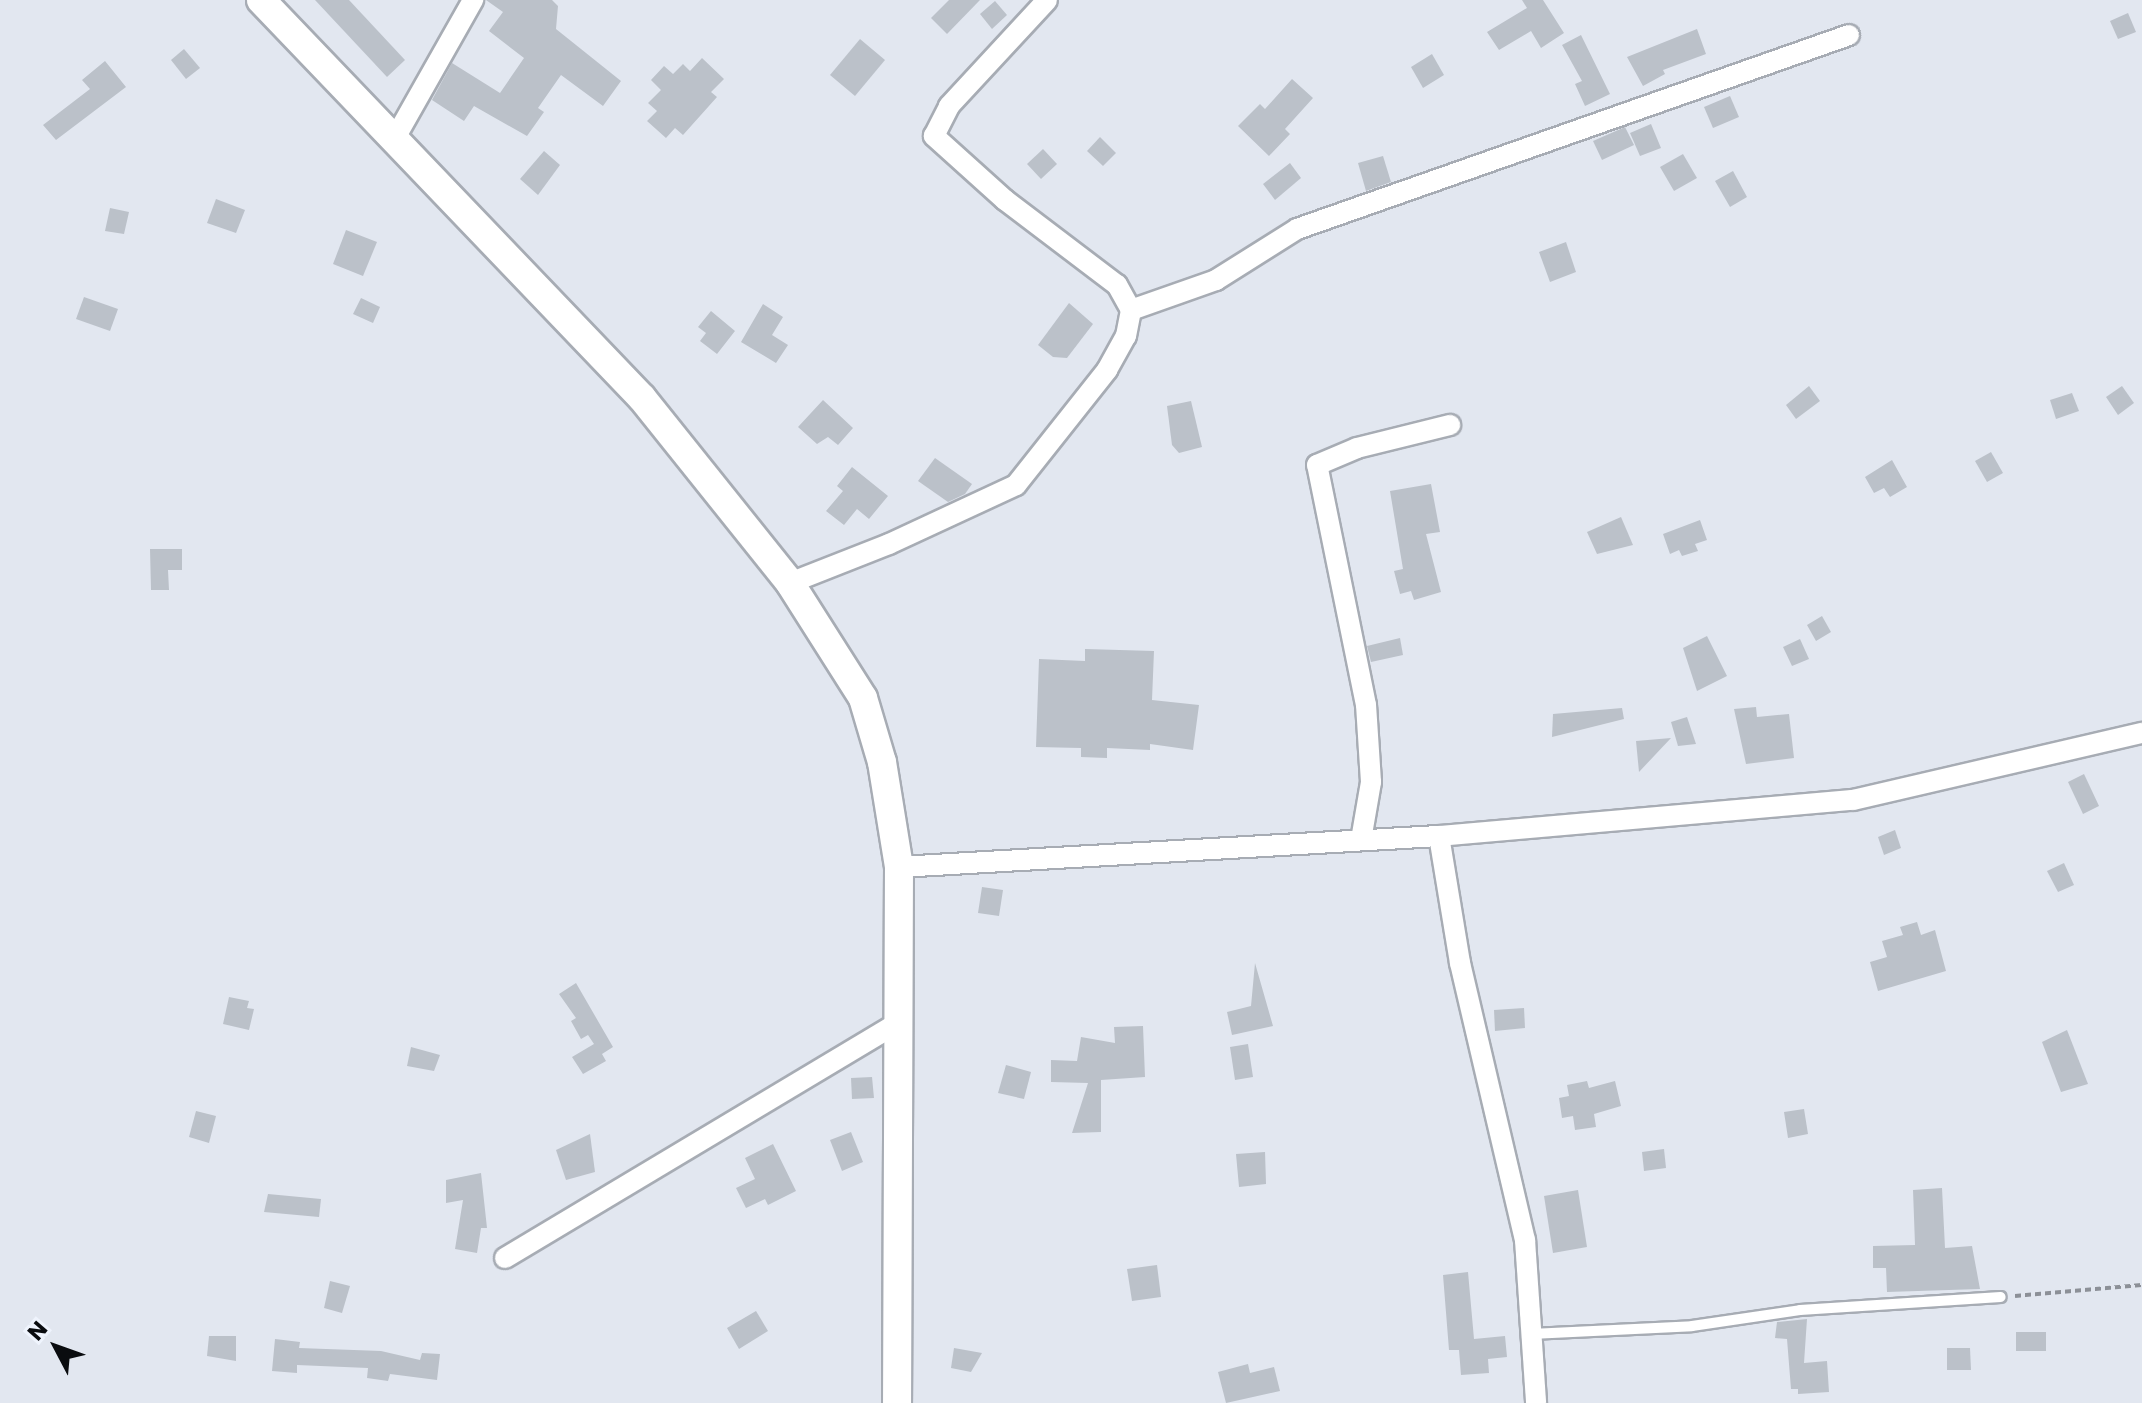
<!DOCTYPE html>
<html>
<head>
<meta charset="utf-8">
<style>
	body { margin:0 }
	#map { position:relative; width:2142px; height:1403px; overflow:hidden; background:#e2e7f0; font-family:Poppins,sans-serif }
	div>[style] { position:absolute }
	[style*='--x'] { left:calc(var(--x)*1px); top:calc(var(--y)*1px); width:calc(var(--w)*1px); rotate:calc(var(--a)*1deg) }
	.building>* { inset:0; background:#bbc1c9 }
	.path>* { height:4px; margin-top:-2px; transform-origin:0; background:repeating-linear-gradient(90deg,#8c9097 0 6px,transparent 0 10px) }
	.roads { filter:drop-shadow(2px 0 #a7acb4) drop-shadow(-2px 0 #a7acb4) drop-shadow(0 2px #a7acb4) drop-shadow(0 -2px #a7acb4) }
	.lane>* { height:10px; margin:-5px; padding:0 5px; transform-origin:5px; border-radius:5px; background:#fff }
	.street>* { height:20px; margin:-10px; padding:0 10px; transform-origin:10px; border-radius:10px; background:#fff }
	.secondary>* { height:28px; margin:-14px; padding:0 14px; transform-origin:14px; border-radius:14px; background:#fff }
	span { translate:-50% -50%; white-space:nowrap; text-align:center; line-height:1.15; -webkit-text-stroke:6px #eff4fd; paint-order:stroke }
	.north { position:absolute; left:16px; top:1307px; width:80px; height:80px; -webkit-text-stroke:6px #eff4fd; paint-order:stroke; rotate:311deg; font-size:22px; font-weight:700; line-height:32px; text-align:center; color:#0a0c0f }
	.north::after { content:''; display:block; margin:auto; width:28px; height:36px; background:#0a0c0f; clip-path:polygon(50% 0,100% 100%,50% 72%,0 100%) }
</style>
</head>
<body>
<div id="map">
	<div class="building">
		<div style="clip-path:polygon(315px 0,349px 0,405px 60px,387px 77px)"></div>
		<div style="clip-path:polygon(486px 0,552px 0,558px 6px,556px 29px,621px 81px,603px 106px,561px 75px,538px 108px,544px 112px,527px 136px,474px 106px,464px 121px,432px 100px,452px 63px,500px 93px,524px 58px,489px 31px,503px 12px)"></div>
		<div style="clip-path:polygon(949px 0,980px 0,947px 34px,931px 18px)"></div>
		<div style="clip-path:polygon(1522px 0,1543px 0,1564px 33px,1541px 48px,1531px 31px,1499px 50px,1487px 32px,1527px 8px)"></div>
		<div style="clip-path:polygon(995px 1px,1007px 15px,992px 29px,980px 14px)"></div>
		<div style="clip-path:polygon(2128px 13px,2136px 32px,2118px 39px,2110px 21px)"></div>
		<div style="clip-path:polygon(1697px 29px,1706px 54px,1663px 70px,1665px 74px,1643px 86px,1627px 57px)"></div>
		<div style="clip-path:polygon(1581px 35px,1610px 94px,1585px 106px,1575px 84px,1582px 81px,1562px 45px)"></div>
		<div style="clip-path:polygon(860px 39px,885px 60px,855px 96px,830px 75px)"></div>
		<div style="clip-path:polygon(184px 49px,200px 68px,186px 79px,171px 60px)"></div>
		<div style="clip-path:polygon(1432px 54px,1444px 75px,1423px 88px,1411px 67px)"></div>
		<div style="clip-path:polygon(702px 58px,724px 79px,711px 92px,717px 97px,683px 135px,675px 128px,666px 138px,647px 121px,657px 111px,648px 103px,661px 90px,651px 80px,664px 66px,673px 74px,683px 64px,690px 71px)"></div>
		<div style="clip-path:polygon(105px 61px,126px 87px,56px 140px,43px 125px,90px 89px,82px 80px)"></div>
		<div style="clip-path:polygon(1292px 79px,1313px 98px,1285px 129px,1290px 134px,1269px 156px,1238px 126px,1260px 104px,1265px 109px)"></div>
		<div style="clip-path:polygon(1730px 96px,1739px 117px,1713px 128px,1704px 107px)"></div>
		<div style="clip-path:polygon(1651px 124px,1661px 148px,1640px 156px,1630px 133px)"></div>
		<div style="clip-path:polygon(1625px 127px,1634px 145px,1602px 160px,1593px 141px)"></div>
		<div style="clip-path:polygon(1100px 137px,1116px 153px,1103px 166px,1087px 151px)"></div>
		<div style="clip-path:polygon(1043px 149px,1057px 164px,1041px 179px,1027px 164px)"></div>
		<div style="clip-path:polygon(544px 151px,560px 165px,538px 195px,520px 179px)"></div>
		<div style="clip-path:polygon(1683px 154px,1697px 178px,1674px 191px,1660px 167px)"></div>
		<div style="clip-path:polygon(1383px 156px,1391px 182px,1366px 191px,1358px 163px)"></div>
		<div style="clip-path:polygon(1290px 163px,1301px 178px,1275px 200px,1263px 184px)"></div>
		<div style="clip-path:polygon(1733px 171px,1747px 197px,1730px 207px,1715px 181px)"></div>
		<div style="clip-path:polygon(216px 199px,245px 210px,236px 233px,207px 223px)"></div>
		<div style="clip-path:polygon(110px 208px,129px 212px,124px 234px,105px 231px)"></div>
		<div style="clip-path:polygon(346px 230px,377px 242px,363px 276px,333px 264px)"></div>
		<div style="clip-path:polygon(1566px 242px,1576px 272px,1550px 282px,1539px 252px)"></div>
		<div style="clip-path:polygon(84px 297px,118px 309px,110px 331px,76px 319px)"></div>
		<div style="clip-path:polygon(361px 298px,380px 307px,373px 323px,353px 314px)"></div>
		<div style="clip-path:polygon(1069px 303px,1093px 324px,1067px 358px,1053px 357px,1038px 345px)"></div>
		<div style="clip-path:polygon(763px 304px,783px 317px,772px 335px,788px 345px,776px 363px,741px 342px)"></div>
		<div style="clip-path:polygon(711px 311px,735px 331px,717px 354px,700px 341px,706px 333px,698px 327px)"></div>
		<div style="clip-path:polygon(1809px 386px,1820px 401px,1796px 419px,1786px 405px)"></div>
		<div style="clip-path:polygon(2122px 386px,2134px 403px,2118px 415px,2106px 397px)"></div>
		<div style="clip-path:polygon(2072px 393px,2079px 411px,2056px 419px,2050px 400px)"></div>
		<div style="clip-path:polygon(823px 400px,853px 428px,838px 445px,828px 437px,817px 444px,798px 427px)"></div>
		<div style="clip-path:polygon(1191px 401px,1202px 447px,1179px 453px,1172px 445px,1167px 406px)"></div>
		<div style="clip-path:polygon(1991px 452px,2003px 473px,1987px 482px,1975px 461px)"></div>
		<div style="clip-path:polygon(935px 458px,972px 484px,965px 494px,948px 502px,918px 481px)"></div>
		<div style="clip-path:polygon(1892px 460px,1907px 487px,1890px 497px,1884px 488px,1874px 493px,1865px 477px)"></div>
		<div style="clip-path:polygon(852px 467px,888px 496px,869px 519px,857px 509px,844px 525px,826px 511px,843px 491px,837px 486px)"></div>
		<div style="clip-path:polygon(1431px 484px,1440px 532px,1426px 534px,1441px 592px,1414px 600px,1411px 591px,1400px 594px,1394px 571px,1403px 569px,1390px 491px)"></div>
		<div style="clip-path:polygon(1621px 517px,1633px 545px,1597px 554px,1587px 532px)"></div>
		<div style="clip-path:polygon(1700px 520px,1707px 540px,1695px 544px,1698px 551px,1682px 556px,1679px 550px,1670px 554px,1663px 534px)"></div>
		<div style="clip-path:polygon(150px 549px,182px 549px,182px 570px,168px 570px,169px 590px,151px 590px)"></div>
		<div style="clip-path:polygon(1822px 616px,1831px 632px,1816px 641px,1807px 625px)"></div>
		<div style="clip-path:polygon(1707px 636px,1727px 676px,1697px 691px,1683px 648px)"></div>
		<div style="clip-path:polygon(1400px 638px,1403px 655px,1371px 662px,1367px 646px)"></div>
		<div style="clip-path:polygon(1800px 639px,1809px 659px,1792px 666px,1783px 647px)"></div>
		<div style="clip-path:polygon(1085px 649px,1154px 651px,1152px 700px,1199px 705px,1193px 750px,1150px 744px,1150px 750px,1107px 748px,1107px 758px,1081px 757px,1081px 748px,1036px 747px,1039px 659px,1085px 661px)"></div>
		<div style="clip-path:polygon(1756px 707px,1757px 717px,1789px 714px,1794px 758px,1746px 764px,1734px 709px)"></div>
		<div style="clip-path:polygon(1622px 708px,1624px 719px,1552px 737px,1553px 714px)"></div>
		<div style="clip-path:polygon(1687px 717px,1696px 744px,1678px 746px,1671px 722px)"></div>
		<div style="clip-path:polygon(1671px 738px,1639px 772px,1636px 741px)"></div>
		<div style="clip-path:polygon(2084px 774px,2099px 806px,2083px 814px,2068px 782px)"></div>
		<div style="clip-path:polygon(1895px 830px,1901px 848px,1884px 855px,1878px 837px)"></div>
		<div style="clip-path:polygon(2064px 863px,2074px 885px,2058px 892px,2047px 871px)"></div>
		<div style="clip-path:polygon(982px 887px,1003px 890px,999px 916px,978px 913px)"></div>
		<div style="clip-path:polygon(1917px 922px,1921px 935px,1935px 930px,1946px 971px,1878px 991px,1870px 962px,1887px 957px,1882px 941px,1903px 935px,1900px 927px)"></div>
		<div style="clip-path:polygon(1255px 963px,1273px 1026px,1232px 1035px,1227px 1012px,1251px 1006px)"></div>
		<div style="clip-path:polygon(576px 983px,613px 1047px,602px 1054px,606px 1061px,583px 1074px,572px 1057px,594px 1044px,588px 1035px,581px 1039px,571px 1021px,576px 1018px,559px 994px)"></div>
		<div style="clip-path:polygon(229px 997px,249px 1001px,247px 1008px,254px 1009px,249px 1030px,223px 1024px)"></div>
		<div style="clip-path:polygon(1524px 1008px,1525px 1028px,1495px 1031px,1494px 1010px)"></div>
		<div style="clip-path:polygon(1143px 1026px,1145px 1077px,1101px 1080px,1101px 1132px,1072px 1133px,1088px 1083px,1051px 1082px,1051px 1060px,1077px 1061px,1081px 1037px,1115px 1043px,1114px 1027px)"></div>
		<div style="clip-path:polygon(2067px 1030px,2088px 1084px,2061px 1092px,2042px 1042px)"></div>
		<div style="clip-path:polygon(1248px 1044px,1253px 1077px,1235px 1080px,1230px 1047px)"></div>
		<div style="clip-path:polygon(411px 1047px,440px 1055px,434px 1071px,407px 1066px)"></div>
		<div style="clip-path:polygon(1006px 1065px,1031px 1072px,1024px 1099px,998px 1093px)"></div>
		<div style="clip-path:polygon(872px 1077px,874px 1098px,852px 1099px,851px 1078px)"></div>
		<div style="clip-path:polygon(1587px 1081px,1589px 1088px,1615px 1081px,1621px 1106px,1594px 1114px,1596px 1127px,1575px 1130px,1573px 1116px,1562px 1118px,1559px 1098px,1569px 1096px,1567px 1085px)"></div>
		<div style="clip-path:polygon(1804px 1109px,1808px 1134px,1788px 1138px,1784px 1112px)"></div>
		<div style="clip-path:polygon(196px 1111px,216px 1116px,209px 1143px,189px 1137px)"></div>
		<div style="clip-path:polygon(851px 1132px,863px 1162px,842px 1171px,830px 1140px)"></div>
		<div style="clip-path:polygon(590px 1134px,595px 1172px,566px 1180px,556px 1150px)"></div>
		<div style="clip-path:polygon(773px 1144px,796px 1191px,768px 1205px,765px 1199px,746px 1208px,736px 1188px,755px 1179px,745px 1158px)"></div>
		<div style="clip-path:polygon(1664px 1149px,1666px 1168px,1644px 1171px,1642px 1152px)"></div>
		<div style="clip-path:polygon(1265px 1152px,1266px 1184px,1239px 1187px,1236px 1154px)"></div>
		<div style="clip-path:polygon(481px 1173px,487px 1228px,481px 1228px,477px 1253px,455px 1249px,463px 1200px,446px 1203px,446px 1180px)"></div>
		<div style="clip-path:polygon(1942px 1188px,1945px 1248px,1972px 1246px,1980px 1289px,1887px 1292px,1886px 1268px,1873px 1268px,1873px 1246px,1915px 1245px,1913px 1190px)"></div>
		<div style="clip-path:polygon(1578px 1190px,1587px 1247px,1553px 1253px,1544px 1196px)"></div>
		<div style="clip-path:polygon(268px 1194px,321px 1199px,319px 1217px,264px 1212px)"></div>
		<div style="clip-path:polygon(1157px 1265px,1161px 1297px,1132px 1301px,1127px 1269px)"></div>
		<div style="clip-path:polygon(1468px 1272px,1474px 1339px,1505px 1336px,1507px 1357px,1488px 1359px,1489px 1373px,1461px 1375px,1459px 1350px,1449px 1350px,1443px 1275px)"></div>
		<div style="clip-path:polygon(330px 1281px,350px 1286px,342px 1313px,324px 1308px)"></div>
		<div style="clip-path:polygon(756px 1311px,768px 1331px,739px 1349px,727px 1328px)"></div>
		<div style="clip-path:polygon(1807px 1319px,1804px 1363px,1827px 1361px,1829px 1392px,1798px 1394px,1798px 1389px,1791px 1389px,1787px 1339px,1775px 1338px,1777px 1322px)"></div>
		<div style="clip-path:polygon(2016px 1332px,2046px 1332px,2046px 1351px,2016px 1351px)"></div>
		<div style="clip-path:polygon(209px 1336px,236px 1336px,236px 1361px,207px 1356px)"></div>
		<div style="clip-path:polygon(275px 1339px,300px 1342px,299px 1348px,381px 1351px,420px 1360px,422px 1353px,440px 1354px,437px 1380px,390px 1374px,388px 1381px,367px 1378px,368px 1368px,297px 1365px,297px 1373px,272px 1371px)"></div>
		<div style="clip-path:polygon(954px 1348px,982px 1353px,971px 1372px,951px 1368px)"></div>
		<div style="clip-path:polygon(1947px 1348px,1970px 1348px,1971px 1370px,1947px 1370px)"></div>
		<div style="clip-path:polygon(1248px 1364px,1250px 1373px,1274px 1367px,1280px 1391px,1226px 1403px,1218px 1372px)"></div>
	</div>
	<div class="path">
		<div style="--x:2015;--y:1296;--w:127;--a:-5"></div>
	</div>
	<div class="roads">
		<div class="lane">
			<div style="--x:1531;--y:1334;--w:161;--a:-2.8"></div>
			<div style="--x:1692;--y:1326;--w:109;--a:-8.4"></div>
			<div style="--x:1800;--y:1310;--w:201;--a:-3.7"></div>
		</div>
		<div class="street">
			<div style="--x:395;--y:138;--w:159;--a:-60.5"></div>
			<div style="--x:1131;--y:310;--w:90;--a:-19.4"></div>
			<div style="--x:1216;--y:280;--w:96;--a:-32.2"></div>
			<div style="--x:1297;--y:229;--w:585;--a:-19.36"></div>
			<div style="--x:790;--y:583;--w:106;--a:-21.5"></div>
			<div style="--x:889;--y:544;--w:140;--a:-24.9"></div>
			<div style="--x:1016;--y:485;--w:147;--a:-51.6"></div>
			<div style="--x:1107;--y:370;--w:39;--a:-61"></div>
			<div style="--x:1126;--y:336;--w:26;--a:-79"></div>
			<div style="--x:1131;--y:310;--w:29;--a:-119"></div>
			<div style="--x:1117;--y:285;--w:141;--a:-142.8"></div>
			<div style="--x:1005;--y:200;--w:96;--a:-138"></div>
			<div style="--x:934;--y:136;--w:34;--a:-63"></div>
			<div style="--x:949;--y:106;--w:144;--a:-47.2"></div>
			<div style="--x:1439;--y:836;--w:129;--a:80.6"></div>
			<div style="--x:1460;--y:963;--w:285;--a:76.8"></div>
			<div style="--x:1525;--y:1240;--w:163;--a:86.1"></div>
			<div style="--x:1361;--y:840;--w:59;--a:-80.2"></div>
			<div style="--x:1371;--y:782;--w:77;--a:-93.7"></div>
			<div style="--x:1366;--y:705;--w:245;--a:-101.5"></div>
			<div style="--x:1317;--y:465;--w:43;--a:-23"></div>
			<div style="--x:1357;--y:448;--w:96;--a:-13.9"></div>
			<div style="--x:899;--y:867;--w:541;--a:-3.29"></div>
			<div style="--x:1439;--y:836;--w:416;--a:-5"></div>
			<div style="--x:1853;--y:800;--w:297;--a:-13.1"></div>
			<div style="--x:505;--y:1258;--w:459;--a:-30.9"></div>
		</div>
		<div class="secondary">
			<div style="--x:261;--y:0;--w:551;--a:46.25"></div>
			<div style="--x:642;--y:398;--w:237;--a:51.3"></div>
			<div style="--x:790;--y:583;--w:136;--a:57.6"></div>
			<div style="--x:863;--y:698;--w:67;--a:73.5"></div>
			<div style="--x:882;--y:762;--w:106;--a:80.8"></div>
			<div style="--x:899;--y:867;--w:536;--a:90.21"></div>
		</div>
	</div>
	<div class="north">N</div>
</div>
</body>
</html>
